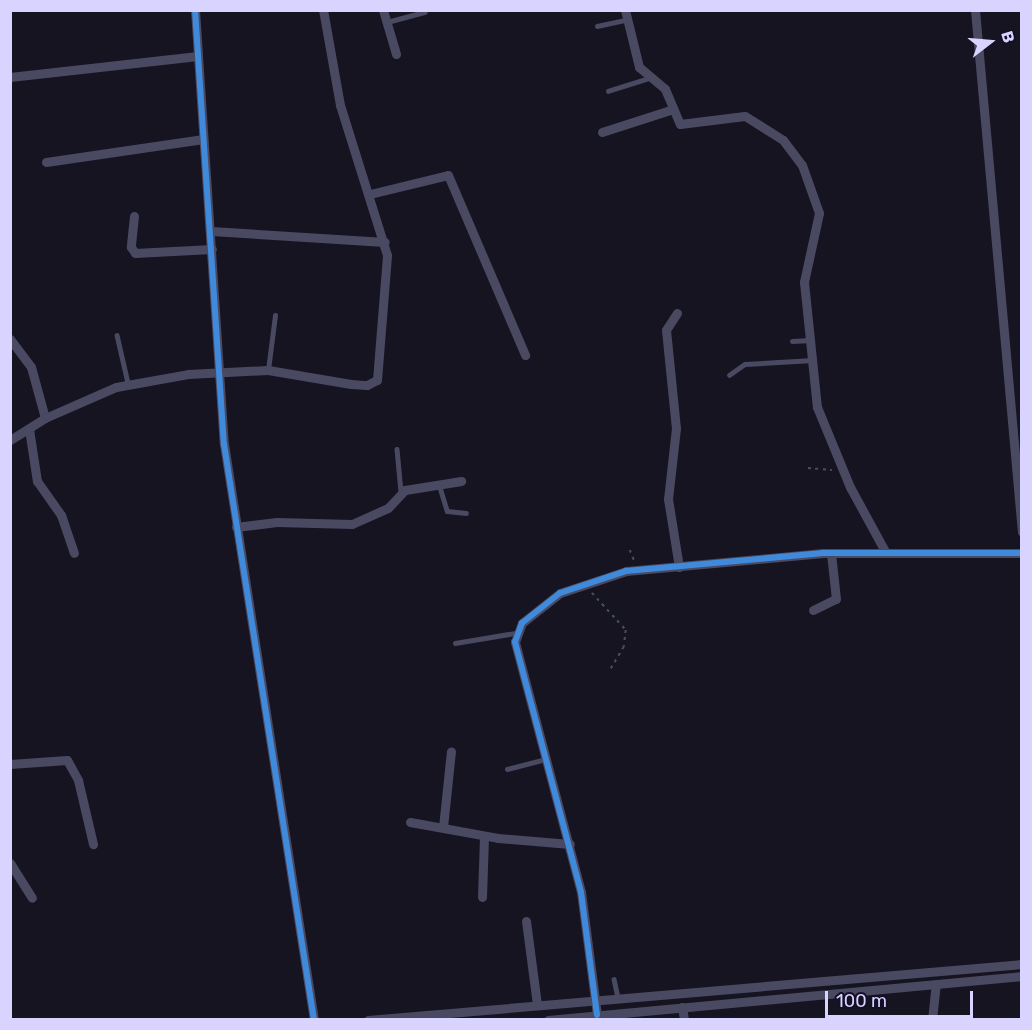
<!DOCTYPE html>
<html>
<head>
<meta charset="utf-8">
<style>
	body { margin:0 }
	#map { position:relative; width:1032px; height:1030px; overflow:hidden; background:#161421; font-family:Rubik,sans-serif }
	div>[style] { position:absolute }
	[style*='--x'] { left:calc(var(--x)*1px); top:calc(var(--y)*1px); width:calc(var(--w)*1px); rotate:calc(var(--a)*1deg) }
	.path>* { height:1.5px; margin-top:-0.75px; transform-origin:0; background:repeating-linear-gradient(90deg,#44505f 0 3px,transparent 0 7.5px) }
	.service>* { height:4.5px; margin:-2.25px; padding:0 2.25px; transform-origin:2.25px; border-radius:2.25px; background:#4a4962 }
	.minor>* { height:9px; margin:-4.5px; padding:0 4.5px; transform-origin:4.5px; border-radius:4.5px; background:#4a4962 }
	.cycleway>* { height:6px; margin:-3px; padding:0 3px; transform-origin:3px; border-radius:3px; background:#408adc }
	span { translate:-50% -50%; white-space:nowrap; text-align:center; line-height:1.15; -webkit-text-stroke:4.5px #130f26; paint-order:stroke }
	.frame { position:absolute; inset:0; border:12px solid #d9d4ff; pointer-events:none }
	.north { position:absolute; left:960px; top:12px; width:60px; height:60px; -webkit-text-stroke:4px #130f26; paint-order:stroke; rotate:74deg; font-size:16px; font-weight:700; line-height:24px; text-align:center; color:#d9d4ff }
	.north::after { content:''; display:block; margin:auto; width:21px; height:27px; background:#d9d4ff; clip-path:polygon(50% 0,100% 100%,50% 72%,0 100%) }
	.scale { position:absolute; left:825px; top:991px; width:148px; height:27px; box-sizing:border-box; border:3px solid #d9d4ff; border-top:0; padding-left:8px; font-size:18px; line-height:21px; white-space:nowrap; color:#d9d4ff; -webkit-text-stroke:4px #130f26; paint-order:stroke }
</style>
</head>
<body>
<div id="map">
	<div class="path">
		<div style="--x:808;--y:468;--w:24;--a:5"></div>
		<div style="--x:630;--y:550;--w:11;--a:68"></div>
		<div style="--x:592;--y:593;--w:50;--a:47.4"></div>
		<div style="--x:626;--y:630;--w:17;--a:97"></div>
		<div style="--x:624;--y:647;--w:26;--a:121"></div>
	</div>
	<div class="service">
		<div style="--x:387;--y:22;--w:39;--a:-15"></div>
		<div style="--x:597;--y:26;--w:30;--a:-12"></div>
		<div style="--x:608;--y:91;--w:43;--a:-17.6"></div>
		<div style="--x:117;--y:335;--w:49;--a:77.1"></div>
		<div style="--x:792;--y:341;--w:19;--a:-3"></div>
		<div style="--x:268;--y:370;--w:55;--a:-82.7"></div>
		<div style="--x:729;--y:375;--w:19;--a:-35"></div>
		<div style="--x:745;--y:364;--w:68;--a:-3.4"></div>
		<div style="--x:397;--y:449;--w:43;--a:84.7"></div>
		<div style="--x:439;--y:484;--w:28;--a:73"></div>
		<div style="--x:447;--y:511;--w:19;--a:6"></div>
		<div style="--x:455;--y:643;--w:61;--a:-9.5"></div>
		<div style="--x:507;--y:769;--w:40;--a:-14.4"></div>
		<div style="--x:614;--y:979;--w:19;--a:78"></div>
	</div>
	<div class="minor">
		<div style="--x:195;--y:10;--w:435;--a:86.2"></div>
		<div style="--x:224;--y:444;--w:583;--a:81.12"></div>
		<div style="--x:383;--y:10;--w:46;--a:73.5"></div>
		<div style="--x:625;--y:10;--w:59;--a:76.2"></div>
		<div style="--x:639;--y:67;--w:34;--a:40"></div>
		<div style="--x:665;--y:89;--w:38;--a:67"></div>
		<div style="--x:680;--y:124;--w:65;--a:-7"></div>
		<div style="--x:745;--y:116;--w:45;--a:32.3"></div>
		<div style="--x:783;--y:140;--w:31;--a:53"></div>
		<div style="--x:802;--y:165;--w:51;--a:70.5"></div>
		<div style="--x:819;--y:213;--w:71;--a:102.3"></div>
		<div style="--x:804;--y:282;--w:126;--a:84.1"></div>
		<div style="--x:817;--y:407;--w:87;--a:67.6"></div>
		<div style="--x:850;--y:487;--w:75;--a:61.4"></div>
		<div style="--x:975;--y:10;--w:524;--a:84.86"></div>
		<div style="--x:10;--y:77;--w:189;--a:-6.4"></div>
		<div style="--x:602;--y:132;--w:75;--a:-17.9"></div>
		<div style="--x:46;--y:162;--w:159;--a:-8.3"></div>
		<div style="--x:370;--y:194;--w:80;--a:-13.7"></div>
		<div style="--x:448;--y:175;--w:196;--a:66.8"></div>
		<div style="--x:134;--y:216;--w:31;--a:96"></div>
		<div style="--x:131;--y:247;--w:7;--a:56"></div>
		<div style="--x:135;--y:253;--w:77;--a:-3"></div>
		<div style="--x:211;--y:231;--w:174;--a:3.6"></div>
		<div style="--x:677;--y:313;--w:20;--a:123"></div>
		<div style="--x:666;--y:330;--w:99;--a:84.2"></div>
		<div style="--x:676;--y:428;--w:71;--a:96.4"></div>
		<div style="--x:668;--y:499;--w:69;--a:80.8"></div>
		<div style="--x:10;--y:339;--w:35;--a:53"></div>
		<div style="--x:31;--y:367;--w:53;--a:74.6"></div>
		<div style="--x:45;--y:418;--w:41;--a:147.8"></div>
		<div style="--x:45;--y:418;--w:77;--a:-23.6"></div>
		<div style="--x:116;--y:387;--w:73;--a:-10.2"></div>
		<div style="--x:188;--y:374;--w:80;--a:-2.9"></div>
		<div style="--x:268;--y:370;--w:84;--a:9.6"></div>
		<div style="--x:351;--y:384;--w:16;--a:4"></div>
		<div style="--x:367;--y:385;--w:11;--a:-27"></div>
		<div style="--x:377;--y:380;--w:125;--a:-85.4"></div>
		<div style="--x:387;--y:255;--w:157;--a:-107.4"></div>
		<div style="--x:340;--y:105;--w:97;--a:-100.1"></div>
		<div style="--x:29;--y:429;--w:53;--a:81.3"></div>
		<div style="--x:37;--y:481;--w:42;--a:54.8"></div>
		<div style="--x:61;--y:515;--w:40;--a:71.1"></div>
		<div style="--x:236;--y:527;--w:41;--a:-7"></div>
		<div style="--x:277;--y:522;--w:75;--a:1.5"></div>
		<div style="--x:352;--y:524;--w:39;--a:-24"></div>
		<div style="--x:388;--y:508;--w:25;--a:-47"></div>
		<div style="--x:405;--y:490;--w:57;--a:-9.1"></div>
		<div style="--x:813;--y:610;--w:25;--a:-26"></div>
		<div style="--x:836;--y:599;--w:46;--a:-96.2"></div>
		<div style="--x:10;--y:764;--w:57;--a:-4"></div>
		<div style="--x:67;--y:760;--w:23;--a:61"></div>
		<div style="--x:78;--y:780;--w:66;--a:76.8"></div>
		<div style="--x:410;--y:822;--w:89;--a:10.3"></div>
		<div style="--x:498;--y:838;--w:72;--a:4.8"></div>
		<div style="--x:443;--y:827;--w:76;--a:-84"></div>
		<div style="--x:10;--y:863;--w:41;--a:57.8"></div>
		<div style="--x:482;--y:897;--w:61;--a:-88.1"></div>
		<div style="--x:526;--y:921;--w:85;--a:82.5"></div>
		<div style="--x:682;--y:1007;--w:13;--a:81"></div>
		<div style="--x:597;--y:1015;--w:124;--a:-97.4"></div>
		<div style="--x:581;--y:892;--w:259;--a:-104.8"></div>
		<div style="--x:515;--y:642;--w:20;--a:-70"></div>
		<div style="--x:522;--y:623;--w:48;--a:-38.3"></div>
		<div style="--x:560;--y:593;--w:70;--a:-18.4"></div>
		<div style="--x:626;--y:571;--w:198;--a:-5.2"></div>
		<div style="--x:823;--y:553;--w:199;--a:0"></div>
		<div style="--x:368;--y:1020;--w:656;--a:-4.89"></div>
		<div style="--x:548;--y:1020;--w:476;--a:-5.3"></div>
		<div style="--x:932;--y:1020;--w:36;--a:-84"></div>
	</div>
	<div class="cycleway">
		<div style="--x:195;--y:10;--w:435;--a:86.2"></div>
		<div style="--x:224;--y:444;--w:583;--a:81.12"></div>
		<div style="--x:597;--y:1015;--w:124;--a:-97.4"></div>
		<div style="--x:581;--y:892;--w:259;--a:-104.8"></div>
		<div style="--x:515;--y:642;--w:20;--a:-70"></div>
		<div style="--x:522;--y:623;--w:48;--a:-38.3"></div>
		<div style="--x:560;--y:593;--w:70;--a:-18.4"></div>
		<div style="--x:626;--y:571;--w:198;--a:-5.2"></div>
		<div style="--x:823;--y:553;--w:199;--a:0"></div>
	</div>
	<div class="frame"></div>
	<div class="north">B</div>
	<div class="scale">100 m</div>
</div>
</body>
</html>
